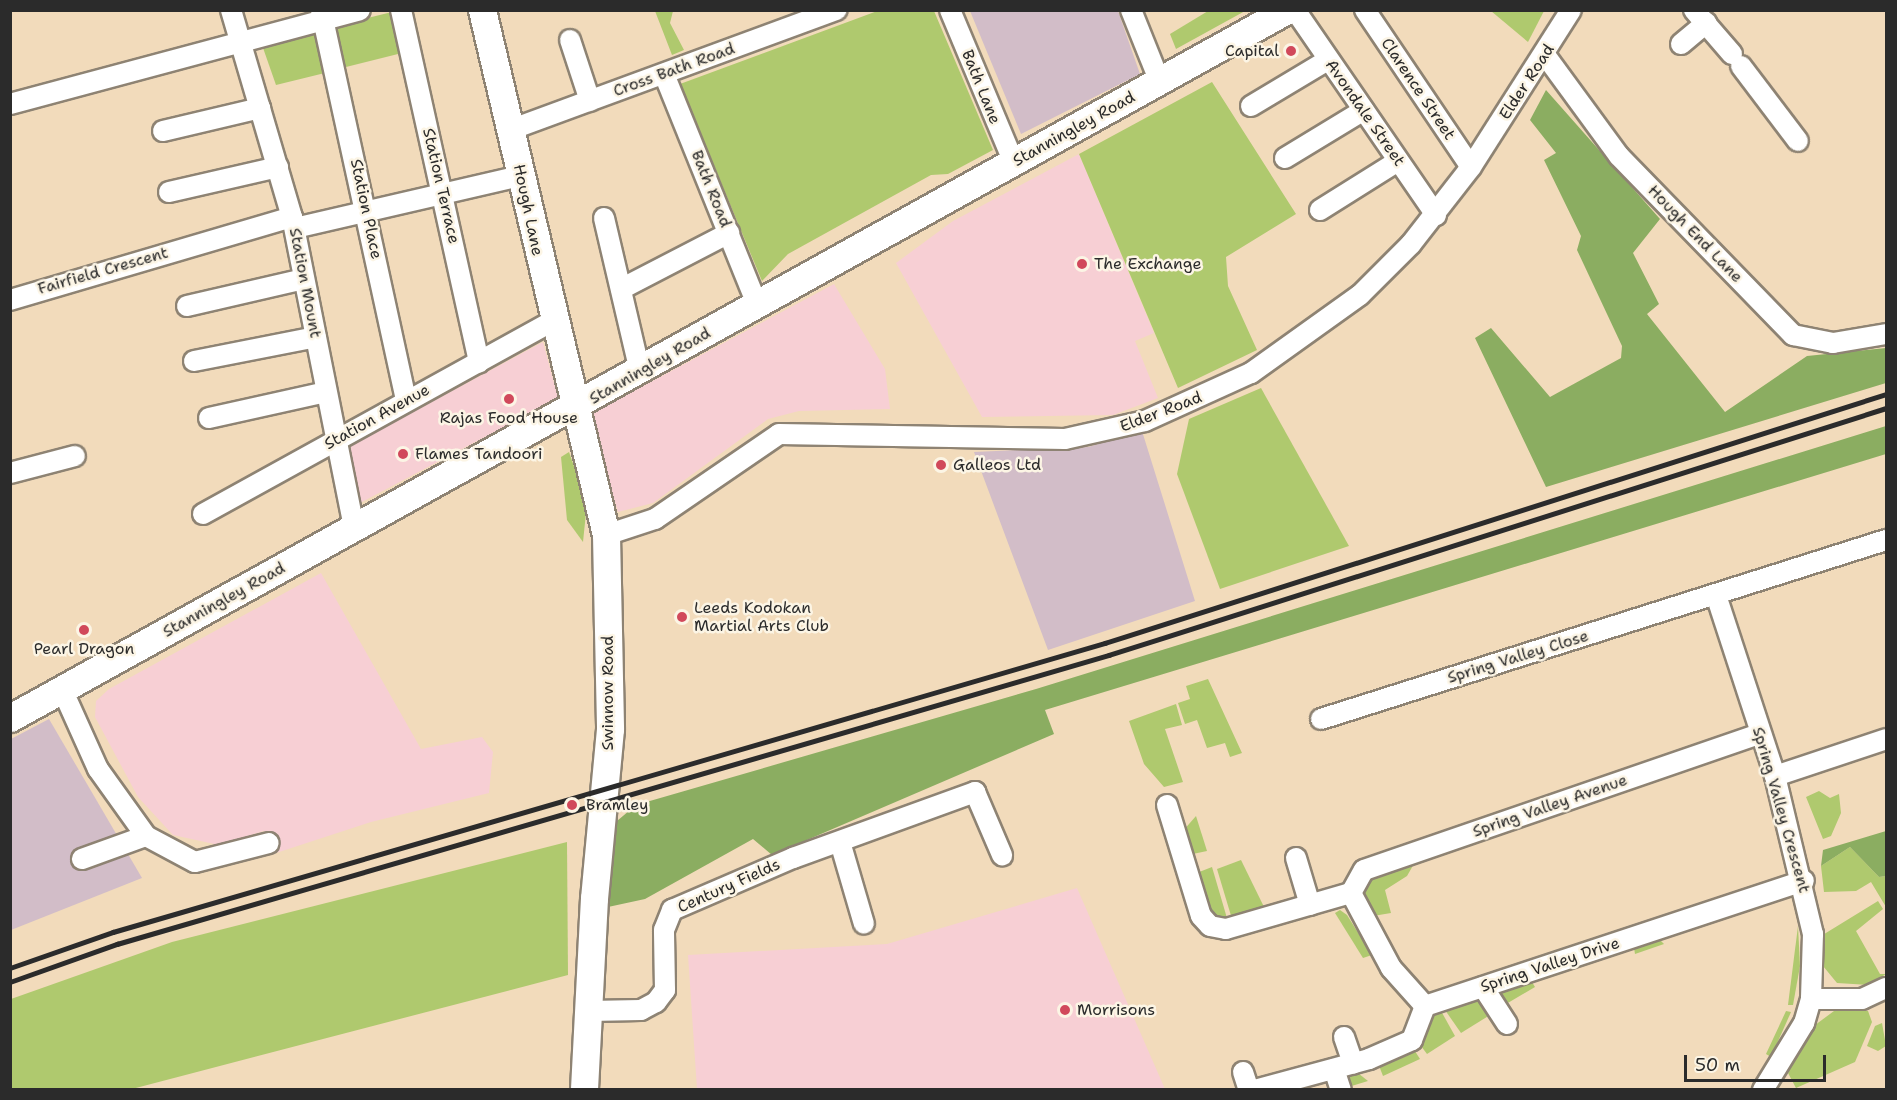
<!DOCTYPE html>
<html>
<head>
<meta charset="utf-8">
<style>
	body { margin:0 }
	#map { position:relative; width:1897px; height:1100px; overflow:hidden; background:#f2dbbb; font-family:"Shantell Sans",sans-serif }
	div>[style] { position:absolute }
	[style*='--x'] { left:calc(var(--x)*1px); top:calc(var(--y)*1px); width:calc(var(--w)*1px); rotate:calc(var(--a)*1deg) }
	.built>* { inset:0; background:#f7cfd4 }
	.industrial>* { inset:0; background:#d2bdc8 }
	.green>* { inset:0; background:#afc96e }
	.forest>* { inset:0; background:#8bad61 }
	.roads { filter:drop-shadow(2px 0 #8e8373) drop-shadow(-2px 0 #8e8373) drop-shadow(0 2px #8e8373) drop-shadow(0 -2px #8e8373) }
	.street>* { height:20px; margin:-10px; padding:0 10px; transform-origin:10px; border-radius:10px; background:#fff }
	.secondary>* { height:27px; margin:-13.5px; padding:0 13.5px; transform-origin:13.5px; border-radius:13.5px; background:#fff }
	.rail>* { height:4.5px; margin:-2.25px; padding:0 2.25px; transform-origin:2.25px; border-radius:2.25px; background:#2b2b2b }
	.dots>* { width:16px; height:16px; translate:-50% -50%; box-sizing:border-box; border:3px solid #fcf5e5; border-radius:50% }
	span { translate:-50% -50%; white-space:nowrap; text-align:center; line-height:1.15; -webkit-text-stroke:5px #fcf5e5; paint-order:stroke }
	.poi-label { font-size:16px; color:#2b2b2b }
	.right { translate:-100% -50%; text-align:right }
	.left { translate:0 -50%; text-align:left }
	.street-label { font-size:16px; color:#2b2b2b }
	.frame { position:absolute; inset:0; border:12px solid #2b2b2b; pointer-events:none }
	.scale { position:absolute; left:1684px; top:1055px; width:142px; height:27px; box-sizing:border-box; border:3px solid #2b2b2b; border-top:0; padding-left:8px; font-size:18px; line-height:21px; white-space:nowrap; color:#2b2b2b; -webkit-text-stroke:4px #fcf5e5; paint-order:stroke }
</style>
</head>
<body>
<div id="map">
	<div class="built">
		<div style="clip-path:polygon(1079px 154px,1154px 333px,1135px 341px,1158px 398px,1113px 415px,982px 417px,896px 263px,953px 221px)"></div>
		<div style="clip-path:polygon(834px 284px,885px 369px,890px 409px,799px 411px,768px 419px,653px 503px,618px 512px,589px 415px)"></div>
		<div style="clip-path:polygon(543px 342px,558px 398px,360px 503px,350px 446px)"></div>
		<div style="clip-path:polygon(321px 573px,421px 749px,482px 737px,493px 752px,489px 793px,371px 822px,273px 854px,264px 831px,219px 845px,173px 835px,138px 797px,95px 717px,96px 701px,109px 689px)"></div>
		<div style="clip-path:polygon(1077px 888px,1165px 1089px,697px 1089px,688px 955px,887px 944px)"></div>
	</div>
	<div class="industrial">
		<div style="clip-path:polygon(970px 11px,1118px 11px,1140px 74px,1021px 134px)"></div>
		<div style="clip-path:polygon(1142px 431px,1195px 601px,1048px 650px,974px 452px,1088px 447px)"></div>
		<div style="clip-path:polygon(49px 719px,142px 878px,11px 930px,11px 739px)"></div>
	</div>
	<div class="green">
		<div style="clip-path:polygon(880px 10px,934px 11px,993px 150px,948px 174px,931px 175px,788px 254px,762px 281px,680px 84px)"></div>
		<div style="clip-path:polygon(396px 11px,406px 52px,342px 68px,331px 27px)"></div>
		<div style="clip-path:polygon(655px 11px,673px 11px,670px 23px,684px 50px,672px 55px)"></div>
		<div style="clip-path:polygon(1208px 11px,1245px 11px,1176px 49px,1170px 34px)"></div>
		<div style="clip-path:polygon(1491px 11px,1544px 11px,1528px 42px)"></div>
		<div style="clip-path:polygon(323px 29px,333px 71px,276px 85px,262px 45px)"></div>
		<div style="clip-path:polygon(1212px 82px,1296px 214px,1226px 257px,1228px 286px,1257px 350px,1178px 388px,1079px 154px)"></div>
		<div style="clip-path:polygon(1261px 388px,1349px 546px,1220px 589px,1177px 474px,1189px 419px)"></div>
		<div style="clip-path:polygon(569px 452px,587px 503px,583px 542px,567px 520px,561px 457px)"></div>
		<div style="clip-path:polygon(1208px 679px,1242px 753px,1230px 757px,1225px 743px,1207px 748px,1197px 720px,1185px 724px,1178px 703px,1190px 699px,1186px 686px)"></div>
		<div style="clip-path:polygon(1176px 704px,1182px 725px,1165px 729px,1183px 782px,1164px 787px,1144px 764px,1129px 721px)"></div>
		<div style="clip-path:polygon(1819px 791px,1830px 798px,1839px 794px,1841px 813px,1831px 836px,1823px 839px,1806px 797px)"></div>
		<div style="clip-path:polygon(1196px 816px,1207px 851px,1188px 855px,1182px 832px)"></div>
		<div style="clip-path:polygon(567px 842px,568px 975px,132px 1089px,11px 1089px,11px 999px,172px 942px)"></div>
		<div style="clip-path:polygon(1850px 847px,1879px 877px,1886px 876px,1886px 907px,1871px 882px,1856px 891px,1824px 892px,1821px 866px)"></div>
		<div style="clip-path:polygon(1241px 860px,1265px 909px,1232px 919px,1217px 869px)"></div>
		<div style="clip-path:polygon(1415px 862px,1407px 876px,1385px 890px,1391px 913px,1373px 916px,1363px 899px,1366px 882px)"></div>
		<div style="clip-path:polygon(1212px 867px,1229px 925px,1206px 912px,1194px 874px)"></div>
		<div style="clip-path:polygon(1878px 901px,1883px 909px,1856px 931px,1880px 974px,1886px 974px,1869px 985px,1837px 983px,1823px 966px,1821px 936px)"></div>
		<div style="clip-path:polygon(1340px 910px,1347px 915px,1372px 955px,1363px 958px,1335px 913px)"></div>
		<div style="clip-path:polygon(1798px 926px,1800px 966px,1793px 1005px,1788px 1005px)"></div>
		<div style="clip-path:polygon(1660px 940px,1664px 944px,1635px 954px,1634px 948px)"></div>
		<div style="clip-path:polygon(1532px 982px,1535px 987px,1501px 1007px,1499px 993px)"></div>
		<div style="clip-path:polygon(1481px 999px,1490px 1015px,1461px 1033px,1445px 1010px)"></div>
		<div style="clip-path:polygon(1441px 1011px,1455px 1036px,1427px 1054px,1418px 1042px,1430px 1018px)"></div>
		<div style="clip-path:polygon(1786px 1011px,1791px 1012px,1771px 1057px,1766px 1054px)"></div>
		<div style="clip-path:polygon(1834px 1011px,1868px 1011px,1872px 1022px,1855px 1062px,1796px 1088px,1788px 1073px,1807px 1031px)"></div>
		<div style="clip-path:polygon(1882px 1023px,1886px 1046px,1878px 1051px,1867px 1046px,1875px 1026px)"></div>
		<div style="clip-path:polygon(1413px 1048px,1420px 1059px,1383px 1076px,1378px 1063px)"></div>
		<div style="clip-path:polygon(1354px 1070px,1368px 1081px,1345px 1088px,1343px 1073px)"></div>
	</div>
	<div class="forest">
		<div style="clip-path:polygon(1546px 90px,1660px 219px,1633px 253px,1659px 304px,1647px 314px,1725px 412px,1807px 356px,1886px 348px,1886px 383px,1546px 487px,1475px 338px,1491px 328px,1550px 397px,1621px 358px,1622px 346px,1577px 250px,1581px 236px,1544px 160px,1556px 153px,1530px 120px)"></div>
		<div style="clip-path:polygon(1886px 426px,1886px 454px,1045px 710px,1054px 734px,772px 855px,753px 839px,645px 899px,608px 907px,617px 821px,636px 805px,1036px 689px)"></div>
		<div style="clip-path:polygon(1886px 831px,1886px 876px,1879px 877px,1850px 847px,1821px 866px,1823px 850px)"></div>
	</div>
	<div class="roads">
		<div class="street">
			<div style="--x:231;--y:10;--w:216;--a:73.6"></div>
			<div style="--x:292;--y:217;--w:317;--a:78.7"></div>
			<div style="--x:321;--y:10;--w:399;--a:77.7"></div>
			<div style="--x:401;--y:10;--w:361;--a:77.5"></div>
			<div style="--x:950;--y:10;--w:166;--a:67.3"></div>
			<div style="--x:1131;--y:10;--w:78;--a:68.1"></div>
			<div style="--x:1295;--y:10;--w:249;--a:55.5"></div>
			<div style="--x:1365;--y:10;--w:189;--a:56"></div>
			<div style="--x:1694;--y:10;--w:58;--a:49.2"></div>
			<div style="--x:570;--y:40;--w:64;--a:71.8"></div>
			<div style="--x:1681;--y:44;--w:33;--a:-40"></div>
			<div style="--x:1545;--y:55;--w:125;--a:53.8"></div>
			<div style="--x:1619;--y:156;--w:250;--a:45.8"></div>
			<div style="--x:1793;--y:335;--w:41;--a:11.3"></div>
			<div style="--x:1833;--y:343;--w:54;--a:-9.6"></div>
			<div style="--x:1741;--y:66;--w:94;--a:52.8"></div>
			<div style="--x:664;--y:74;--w:248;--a:68"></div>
			<div style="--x:10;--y:104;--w:362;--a:-15"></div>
			<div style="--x:1251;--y:106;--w:90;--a:-30.9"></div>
			<div style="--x:510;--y:130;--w:348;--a:-20.2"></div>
			<div style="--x:163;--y:131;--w:100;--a:-13.3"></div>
			<div style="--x:1285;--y:158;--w:92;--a:-31.3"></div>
			<div style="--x:169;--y:192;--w:112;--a:-12.9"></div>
			<div style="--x:1320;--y:210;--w:92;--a:-32.1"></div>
			<div style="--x:604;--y:218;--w:157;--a:76.8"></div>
			<div style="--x:295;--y:228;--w:232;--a:-13"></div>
			<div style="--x:621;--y:289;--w:122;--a:-27.4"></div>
			<div style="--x:10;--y:300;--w:294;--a:-16.4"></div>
			<div style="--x:187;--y:306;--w:120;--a:-13"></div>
			<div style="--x:194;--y:361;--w:124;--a:-11.1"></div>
			<div style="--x:209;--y:418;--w:120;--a:-12.5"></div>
			<div style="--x:10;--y:473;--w:67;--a:-14.7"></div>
			<div style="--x:203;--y:514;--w:399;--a:-28.9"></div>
			<div style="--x:606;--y:535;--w:52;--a:-18.1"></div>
			<div style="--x:655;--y:519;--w:150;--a:-34.4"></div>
			<div style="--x:779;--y:434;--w:286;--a:1"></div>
			<div style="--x:1065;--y:439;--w:82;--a:-12.7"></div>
			<div style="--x:1145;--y:421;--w:116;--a:-24.4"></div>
			<div style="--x:1251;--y:373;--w:134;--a:-35.6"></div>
			<div style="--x:1360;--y:295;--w:72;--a:-45"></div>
			<div style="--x:1411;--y:244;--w:98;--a:-52.1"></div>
			<div style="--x:1471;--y:167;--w:186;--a:-57.5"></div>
			<div style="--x:1716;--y:595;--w:190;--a:71.9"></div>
			<div style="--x:1775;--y:776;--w:163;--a:76.5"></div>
			<div style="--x:1813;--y:934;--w:65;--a:91.8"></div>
			<div style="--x:1811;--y:999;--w:25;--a:106"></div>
			<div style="--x:1804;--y:1023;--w:79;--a:121.5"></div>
			<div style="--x:62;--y:689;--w:88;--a:65.8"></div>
			<div style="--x:98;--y:769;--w:82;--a:54.4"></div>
			<div style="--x:146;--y:836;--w:55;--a:28"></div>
			<div style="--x:195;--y:862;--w:76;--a:-14.4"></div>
			<div style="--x:1321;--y:719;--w:593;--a:-17.58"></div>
			<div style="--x:1775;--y:776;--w:117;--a:-18.4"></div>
			<div style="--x:1167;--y:805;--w:116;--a:73"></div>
			<div style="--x:1201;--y:916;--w:13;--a:48"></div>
			<div style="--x:1210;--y:926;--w:16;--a:11"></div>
			<div style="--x:1226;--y:929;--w:130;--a:-16.1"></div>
			<div style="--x:840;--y:842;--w:85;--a:73.7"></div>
			<div style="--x:1296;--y:858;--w:49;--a:73.4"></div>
			<div style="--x:82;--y:859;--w:68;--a:-19.8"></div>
			<div style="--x:1351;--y:893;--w:85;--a:61.9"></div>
			<div style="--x:1391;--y:968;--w:51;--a:48.2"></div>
			<div style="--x:1425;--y:1006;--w:399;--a:-18.3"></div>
			<div style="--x:1351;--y:893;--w:26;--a:-61"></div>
			<div style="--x:1364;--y:870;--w:419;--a:-19"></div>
			<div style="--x:1483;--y:987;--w:44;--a:57"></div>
			<div style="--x:1811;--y:999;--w:51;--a:0"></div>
			<div style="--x:1862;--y:999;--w:26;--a:-25"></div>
			<div style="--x:589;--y:1011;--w:52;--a:-1.1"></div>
			<div style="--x:641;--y:1010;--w:17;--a:-28"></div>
			<div style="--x:656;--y:1002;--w:15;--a:-53"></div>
			<div style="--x:665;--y:990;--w:60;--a:-91"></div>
			<div style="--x:664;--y:930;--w:22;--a:-68"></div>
			<div style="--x:672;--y:910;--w:132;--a:-23.3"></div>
			<div style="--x:793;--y:858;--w:194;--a:-19.9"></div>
			<div style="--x:975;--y:792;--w:69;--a:66.8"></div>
			<div style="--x:1344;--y:1037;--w:28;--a:71"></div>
			<div style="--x:1334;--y:1069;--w:22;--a:72"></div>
			<div style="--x:1243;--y:1072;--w:19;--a:72"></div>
			<div style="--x:1255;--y:1090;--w:118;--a:-15.2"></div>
			<div style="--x:1369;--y:1059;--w:47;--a:-23.8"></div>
			<div style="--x:1412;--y:1040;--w:36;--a:-69"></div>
		</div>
		<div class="secondary">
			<div style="--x:482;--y:10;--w:539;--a:76.71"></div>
			<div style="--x:606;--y:535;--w:194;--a:88.8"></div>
			<div style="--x:610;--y:729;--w:170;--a:95.4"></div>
			<div style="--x:594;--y:898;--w:192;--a:93"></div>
			<div style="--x:10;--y:718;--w:1460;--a:-29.01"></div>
		</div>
	</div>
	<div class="rail">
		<div style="--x:10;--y:968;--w:109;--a:-19.3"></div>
		<div style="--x:113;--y:932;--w:1033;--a:-16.24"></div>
		<div style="--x:1105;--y:643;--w:820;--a:-17.68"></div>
		<div style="--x:10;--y:982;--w:114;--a:-19.6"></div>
		<div style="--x:117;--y:944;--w:1033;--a:-16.24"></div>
		<div style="--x:1109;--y:655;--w:815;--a:-17.63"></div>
	</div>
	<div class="dots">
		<div style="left:1291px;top:51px;background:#d1495b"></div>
		<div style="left:1082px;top:264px;background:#d1495b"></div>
		<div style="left:509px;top:399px;background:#d1495b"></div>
		<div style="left:403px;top:454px;background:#d1495b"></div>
		<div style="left:941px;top:465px;background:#d1495b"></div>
		<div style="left:682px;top:617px;background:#d1495b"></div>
		<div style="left:84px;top:630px;background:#d1495b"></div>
		<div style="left:572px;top:805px;background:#d1495b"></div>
		<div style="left:1065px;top:1010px;background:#d1495b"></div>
	</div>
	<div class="poi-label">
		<span class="right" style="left:1279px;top:51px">Capital</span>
		<span class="left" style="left:1094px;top:264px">The Exchange</span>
		<span style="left:509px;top:418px">Rajas Food House</span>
		<span class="left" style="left:415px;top:454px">Flames Tandoori</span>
		<span class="left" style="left:953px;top:465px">Galleos Ltd</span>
		<span class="left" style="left:694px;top:617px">Leeds Kodokan<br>Martial Arts Club</span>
		<span style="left:84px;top:649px">Pearl Dragon</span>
		<span class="left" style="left:586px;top:805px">Bramley</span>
		<span class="left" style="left:1077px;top:1010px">Morrisons</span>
	</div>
	<div class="street-label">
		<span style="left:674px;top:70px;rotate:-20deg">Cross Bath Road</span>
		<span style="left:1527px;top:82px;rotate:-57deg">Elder Road</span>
		<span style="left:981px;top:87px;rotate:68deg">Bath Lane</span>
		<span style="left:1418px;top:89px;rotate:56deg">Clarence Street</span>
		<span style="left:1365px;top:113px;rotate:55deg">Avondale Street</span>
		<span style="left:1074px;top:129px;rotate:-29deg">Stanningley Road</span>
		<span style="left:441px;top:186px;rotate:77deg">Station Terrace</span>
		<span style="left:711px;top:189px;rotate:68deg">Bath Road</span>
		<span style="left:366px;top:209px;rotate:78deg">Station Place</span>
		<span style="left:528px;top:210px;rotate:78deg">Hough Lane</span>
		<span style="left:1695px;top:234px;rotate:46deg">Hough End Lane</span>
		<span style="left:103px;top:271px;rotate:-16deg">Fairfield Crescent</span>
		<span style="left:305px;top:283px;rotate:79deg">Station Mount</span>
		<span style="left:650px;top:366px;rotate:-30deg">Stanningley Road</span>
		<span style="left:1161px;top:412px;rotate:-21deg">Elder Road</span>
		<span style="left:377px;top:417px;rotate:-29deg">Station Avenue</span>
		<span style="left:224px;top:600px;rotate:-29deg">Stanningley Road</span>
		<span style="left:1518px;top:657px;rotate:-17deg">Spring Valley Close</span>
		<span style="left:608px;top:693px;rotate:-90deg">Swinnow Road</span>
		<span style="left:1550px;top:806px;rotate:-19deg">Spring Valley Avenue</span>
		<span style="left:1781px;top:810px;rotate:74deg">Spring Valley Crescent</span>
		<span style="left:729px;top:886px;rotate:-24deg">Century Fields</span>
		<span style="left:1550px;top:965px;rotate:-18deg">Spring Valley Drive</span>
	</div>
	<div class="frame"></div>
	<div class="scale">50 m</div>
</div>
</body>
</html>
